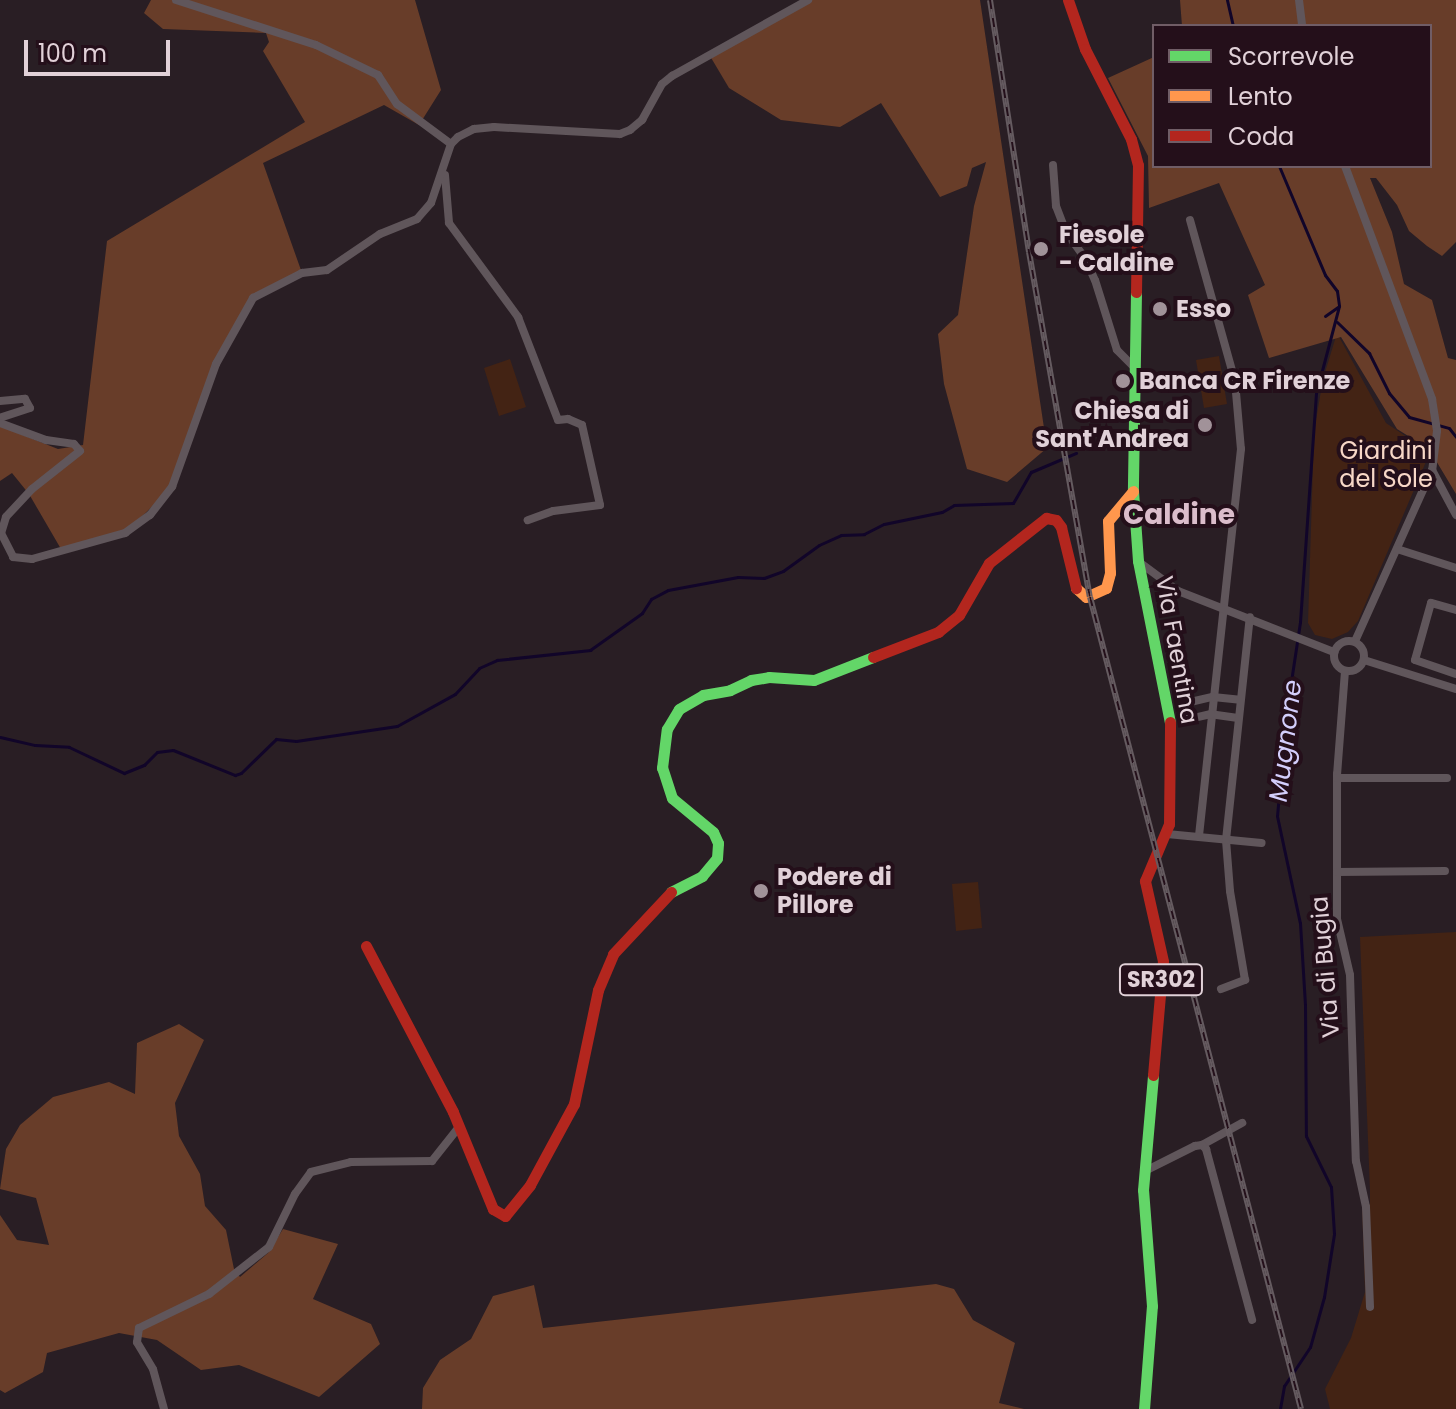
<!DOCTYPE html>
<html>
<head>
<meta charset="utf-8">
<style>
	body { margin:0 }
	#map { position:relative; width:1456px; height:1409px; overflow:hidden; background:#291e24; font-family:Poppins,sans-serif }
	div>[style] { position:absolute }
	[style*='--x'] { left:calc(var(--x)*1px); top:calc(var(--y)*1px); width:calc(var(--w)*1px); rotate:calc(var(--a)*1deg) }
	.green>* { inset:0; background:#432314 }
	.forest>* { inset:0; background:#683d29 }
	.stream>* { height:3px; margin:-1.5px; padding:0 1.5px; transform-origin:1.5px; border-radius:1.5px; background:#110529 }
	.street>* { height:8px; margin:-4px; padding:0 4px; transform-origin:4px; border-radius:4px; background:#60565b }
	.street>.ring { margin:-4px; padding:0; box-sizing:content-box; background:none; border:8px solid #60565b; border-radius:50% }
	.fast>* { height:11px; margin:-5.5px; padding:0 5.5px; transform-origin:5.5px; border-radius:5.5px; background:#63d668 }
	.slow>* { height:11px; margin:-5.5px; padding:0 5.5px; transform-origin:5.5px; border-radius:5.5px; background:#ff974d }
	.jam>* { height:11px; margin:-5.5px; padding:0 5.5px; transform-origin:5.5px; border-radius:5.5px; background:#b3261e }
	.rail>* { height:6px; margin-top:-3px; transform-origin:0; background:repeating-linear-gradient(90deg,#240f1a 0 9px,#655b60 0 18px); box-sizing:border-box; border-block:2px solid #655b60 }
	.dots>* { width:22px; height:22px; translate:-50% -50%; box-sizing:border-box; border:4px solid #240f1a; border-radius:50% }
	span { translate:-50% -50%; white-space:nowrap; text-align:center; line-height:1.15; -webkit-text-stroke:8px #240f1a; paint-order:stroke }
	.shield-label span { padding:2px 6px; background:#240f1a; border:2px solid; border-radius:6px; -webkit-text-stroke-width:0 }
	.shield-label { font-size:22px; color:#e1d1d8; font-weight:700 }
	.poi-label { font-size:24px; color:#e1d1d8; font-weight:700 }
	.left { translate:0 -50%; text-align:left }
	.right { translate:-100% -50%; text-align:right }
	.park-label { font-size:24px; color:#f7d7c7 }
	.street-label { font-size:24px; color:#e1d1d8 }
	.water-label { font-size:26px; color:#d3cefc; font-style:italic }
	.quarter-label { font-size:28px; color:#dbbdcb; font-weight:700 }
	.legend { position:absolute; left:1152px; top:24px; width:280px; height:144px; box-sizing:border-box; background:#240f1a; border:2px solid #705d66; margin:0; padding:10px 14px; list-style:none; font-size:24px; color:#e1d1d8 }
	.legend li { display:flex; align-items:center; gap:16px; height:40px }
	.legend b { width:40px; border:2px solid #705d66 }
	.scale { position:absolute; left:24px; top:40px; width:146px; height:36px; box-sizing:border-box; border:4px solid #e1d1d8; border-top:0; padding-left:10px; font-size:24px; line-height:28px; white-space:nowrap; color:#e1d1d8; -webkit-text-stroke:6px #240f1a; paint-order:stroke }
</style>
</head>
<body>
<div id="map">
	<div class="green">
		<div style="clip-path:polygon(1337px 333px,1386px 423px,1407px 437px,1430px 435px,1428px 457px,1358px 621px,1348px 632px,1332px 639px,1315px 635px,1308px 623px,1314px 432px,1323px 379px)"></div>
		<div style="clip-path:polygon(1219px 356px,1227px 404px,1204px 408px,1196px 360px)"></div>
		<div style="clip-path:polygon(510px 359px,526px 407px,499px 416px,484px 368px)"></div>
		<div style="clip-path:polygon(978px 882px,982px 928px,956px 931px,952px 884px)"></div>
		<div style="clip-path:polygon(1456px 932px,1456px 1409px,1330px 1409px,1325px 1389px,1351px 1338px,1365px 1292px,1362px 1205px,1370px 1204px,1370px 1191px,1360px 937px)"></div>
	</div>
	<div class="forest">
		<div style="clip-path:polygon(151px 0,415px 0,441px 90px,419px 125px,384px 105px,263px 163px,302px 273px,253px 298px,216px 364px,172px 487px,125px 533px,61px 549px,29px 494px,12px 473px,0 481px,0 426px,58px 449px,83px 445px,107px 241px,305px 122px,263px 51px,269px 42px,266px 33px,163px 29px,144px 13px)"></div>
		<div style="clip-path:polygon(809px 0,980px 0,1047px 448px,1007px 482px,967px 469px,944px 384px,938px 334px,958px 315px,974px 206px,986px 162px,972px 168px,967px 186px,940px 197px,881px 103px,840px 127px,781px 120px,729px 88px,710px 56px)"></div>
		<div style="clip-path:polygon(1180px 0,1456px 0,1456px 242px,1442px 256px,1427px 246px,1409px 231px,1397px 205px,1376px 178px,1370px 178px,1392px 232px,1404px 284px,1432px 300px,1448px 358px,1456px 360px,1456px 494px,1429px 449px,1397px 429px,1341px 337px,1269px 358px,1248px 295px,1265px 285px,1219px 183px,1149px 208px,1148px 156px,1108px 78px,1154px 57px,1154px 166px,1430px 166px,1430px 26px,1182px 26px)"></div>
		<div style="clip-path:polygon(179px 1024px,204px 1040px,175px 1103px,179px 1136px,200px 1174px,205px 1206px,226px 1230px,234px 1269px,240px 1277px,268px 1253px,283px 1229px,338px 1244px,313px 1299px,371px 1324px,380px 1344px,319px 1397px,239px 1365px,201px 1370px,157px 1340px,119px 1333px,47px 1353px,43px 1372px,5px 1393px,0 1390px,0 1215px,17px 1240px,49px 1245px,36px 1198px,0 1189px,6px 1149px,20px 1125px,53px 1097px,109px 1082px,135px 1094px,137px 1043px)"></div>
		<div style="clip-path:polygon(936px 1284px,954px 1289px,973px 1320px,1015px 1343px,999px 1403px,1024px 1409px,422px 1409px,423px 1388px,440px 1360px,471px 1339px,493px 1296px,534px 1285px,543px 1328px)"></div>
	</div>
	<div class="stream">
		<div style="--x:1227;--y:0;--w:27;--a:77"></div>
		<div style="--x:1279;--y:166;--w:118;--a:67.1"></div>
		<div style="--x:1325;--y:275;--w:20;--a:53"></div>
		<div style="--x:1337;--y:291;--w:15;--a:82"></div>
		<div style="--x:1339;--y:306;--w:90;--a:104.8"></div>
		<div style="--x:1316;--y:393;--w:230;--a:94"></div>
		<div style="--x:1300;--y:622;--w:87;--a:98.6"></div>
		<div style="--x:1287;--y:708;--w:108;--a:95.3"></div>
		<div style="--x:1277;--y:816;--w:109;--a:77.9"></div>
		<div style="--x:1300;--y:923;--w:82;--a:86.5"></div>
		<div style="--x:1305;--y:1005;--w:131;--a:89.6"></div>
		<div style="--x:1306;--y:1136;--w:57;--a:63.9"></div>
		<div style="--x:1331;--y:1187;--w:47;--a:86.3"></div>
		<div style="--x:1334;--y:1234;--w:64;--a:99"></div>
		<div style="--x:1324;--y:1297;--w:52;--a:105.6"></div>
		<div style="--x:1310;--y:1347;--w:47;--a:123.7"></div>
		<div style="--x:1284;--y:1386;--w:23;--a:100"></div>
		<div style="--x:1325;--y:316;--w:16;--a:-35"></div>
		<div style="--x:1337;--y:322;--w:45;--a:44.1"></div>
		<div style="--x:1369;--y:353;--w:45;--a:63.4"></div>
		<div style="--x:1389;--y:393;--w:31;--a:50"></div>
		<div style="--x:1409;--y:417;--w:41;--a:15.4"></div>
		<div style="--x:1449;--y:428;--w:11;--a:52"></div>
		<div style="--x:0;--y:737;--w:36;--a:13"></div>
		<div style="--x:35;--y:745;--w:34;--a:3"></div>
		<div style="--x:69;--y:747;--w:61;--a:25.3"></div>
		<div style="--x:124;--y:773;--w:22;--a:-22"></div>
		<div style="--x:144;--y:765;--w:18;--a:-45"></div>
		<div style="--x:157;--y:752;--w:16;--a:-7"></div>
		<div style="--x:173;--y:750;--w:67;--a:22"></div>
		<div style="--x:235;--y:775;--w:6;--a:-18"></div>
		<div style="--x:241;--y:773;--w:49;--a:-44.2"></div>
		<div style="--x:276;--y:739;--w:20;--a:6"></div>
		<div style="--x:296;--y:741;--w:102;--a:-8.4"></div>
		<div style="--x:397;--y:726;--w:66;--a:-28.9"></div>
		<div style="--x:455;--y:694;--w:35;--a:-47"></div>
		<div style="--x:479;--y:668;--w:20;--a:-24"></div>
		<div style="--x:497;--y:660;--w:94;--a:-6.1"></div>
		<div style="--x:590;--y:650;--w:64;--a:-35.4"></div>
		<div style="--x:642;--y:613;--w:17;--a:-57"></div>
		<div style="--x:651;--y:599;--w:19;--a:-28"></div>
		<div style="--x:668;--y:590;--w:71;--a:-10.5"></div>
		<div style="--x:738;--y:577;--w:26;--a:2"></div>
		<div style="--x:764;--y:578;--w:20;--a:-20"></div>
		<div style="--x:783;--y:571;--w:44;--a:-35.8"></div>
		<div style="--x:819;--y:545;--w:24;--a:-24"></div>
		<div style="--x:841;--y:535;--w:23;--a:-2"></div>
		<div style="--x:864;--y:534;--w:22;--a:-27"></div>
		<div style="--x:884;--y:524;--w:59;--a:-11.7"></div>
		<div style="--x:942;--y:512;--w:14;--a:-30"></div>
		<div style="--x:954;--y:505;--w:59;--a:-1.9"></div>
		<div style="--x:1013;--y:503;--w:36;--a:-60"></div>
		<div style="--x:1031;--y:472;--w:49;--a:-22.9"></div>
	</div>
	<div class="street">
		<div style="--x:176;--y:0;--w:147;--a:17.8"></div>
		<div style="--x:316;--y:45;--w:69;--a:25.8"></div>
		<div style="--x:378;--y:75;--w:35;--a:57"></div>
		<div style="--x:397;--y:104;--w:67;--a:36.5"></div>
		<div style="--x:1299;--y:0;--w:26;--a:83"></div>
		<div style="--x:1053;--y:165;--w:41;--a:85.8"></div>
		<div style="--x:1056;--y:206;--w:28;--a:69"></div>
		<div style="--x:1066;--y:232;--w:32;--a:54"></div>
		<div style="--x:1085;--y:258;--w:24;--a:66"></div>
		<div style="--x:1095;--y:280;--w:73;--a:72.6"></div>
		<div style="--x:1117;--y:350;--w:24;--a:45"></div>
		<div style="--x:1345;--y:166;--w:249;--a:69.5"></div>
		<div style="--x:1432;--y:399;--w:32;--a:81"></div>
		<div style="--x:1437;--y:431;--w:39;--a:97"></div>
		<div style="--x:1432;--y:470;--w:188;--a:114.2"></div>
		<div style="--x:445;--y:175;--w:48;--a:85.2"></div>
		<div style="--x:449;--y:223;--w:117;--a:53.7"></div>
		<div style="--x:518;--y:317;--w:110;--a:68.8"></div>
		<div style="--x:558;--y:420;--w:10;--a:-6"></div>
		<div style="--x:568;--y:419;--w:15;--a:23"></div>
		<div style="--x:582;--y:425;--w:82;--a:77.3"></div>
		<div style="--x:600;--y:505;--w:47;--a:172.7"></div>
		<div style="--x:553;--y:511;--w:27;--a:160"></div>
		<div style="--x:1190;--y:220;--w:167;--a:74.4"></div>
		<div style="--x:1235;--y:381;--w:68;--a:85"></div>
		<div style="--x:1241;--y:449;--w:390;--a:96.2"></div>
		<div style="--x:0;--y:401;--w:25;--a:-5"></div>
		<div style="--x:25;--y:399;--w:10;--a:61"></div>
		<div style="--x:30;--y:408;--w:32;--a:162"></div>
		<div style="--x:0;--y:423;--w:49;--a:20.3"></div>
		<div style="--x:46;--y:440;--w:28;--a:8"></div>
		<div style="--x:74;--y:444;--w:9;--a:49"></div>
		<div style="--x:80;--y:451;--w:61;--a:141.6"></div>
		<div style="--x:32;--y:489;--w:38;--a:133"></div>
		<div style="--x:6;--y:517;--w:17;--a:107"></div>
		<div style="--x:1;--y:533;--w:27;--a:63"></div>
		<div style="--x:13;--y:557;--w:19;--a:6"></div>
		<div style="--x:32;--y:559;--w:97;--a:-15.6"></div>
		<div style="--x:125;--y:533;--w:31;--a:-36"></div>
		<div style="--x:150;--y:515;--w:36;--a:-52"></div>
		<div style="--x:172;--y:487;--w:131;--a:-70.3"></div>
		<div style="--x:216;--y:364;--w:76;--a:-60.7"></div>
		<div style="--x:253;--y:298;--w:55;--a:-27"></div>
		<div style="--x:302;--y:273;--w:25;--a:-7"></div>
		<div style="--x:327;--y:270;--w:64;--a:-34.2"></div>
		<div style="--x:380;--y:234;--w:40;--a:-22"></div>
		<div style="--x:417;--y:219;--w:21;--a:-49"></div>
		<div style="--x:431;--y:203;--w:62;--a:-71.3"></div>
		<div style="--x:451;--y:144;--w:10;--a:-45"></div>
		<div style="--x:458;--y:137;--w:18;--a:-27"></div>
		<div style="--x:474;--y:129;--w:20;--a:-6"></div>
		<div style="--x:494;--y:127;--w:126;--a:3.2"></div>
		<div style="--x:620;--y:134;--w:11;--a:-22"></div>
		<div style="--x:630;--y:130;--w:16;--a:-40"></div>
		<div style="--x:642;--y:120;--w:41;--a:-60.9"></div>
		<div style="--x:662;--y:84;--w:13;--a:-39"></div>
		<div style="--x:672;--y:76;--w:156;--a:-29.2"></div>
		<div style="--x:1432;--y:470;--w:51;--a:61.9"></div>
		<div style="--x:1397;--y:549;--w:62;--a:17.9"></div>
		<div style="--x:1139;--y:562;--w:49;--a:36.6"></div>
		<div style="--x:1178;--y:591;--w:168;--a:21.4"></div>
		<div style="--x:1456;--y:610;--w:26;--a:-164"></div>
		<div style="--x:1431;--y:603;--w:59;--a:105.7"></div>
		<div style="--x:1415;--y:660;--w:43;--a:18.9"></div>
		<div class="ring" style="left:1334px;top:641px;width:22px;height:22px"></div>
		<div style="--x:1364;--y:660;--w:96;--a:17.5"></div>
		<div style="--x:1345;--y:671;--w:103;--a:94.4"></div>
		<div style="--x:1337;--y:774;--w:145;--a:90"></div>
		<div style="--x:1337;--y:919;--w:57;--a:76.9"></div>
		<div style="--x:1350;--y:975;--w:186;--a:88.2"></div>
		<div style="--x:1356;--y:1161;--w:47;--a:77.7"></div>
		<div style="--x:1366;--y:1207;--w:100;--a:87.7"></div>
		<div style="--x:1238;--y:718;--w:27;--a:-172"></div>
		<div style="--x:1211;--y:714;--w:23;--a:167"></div>
		<div style="--x:1189;--y:719;--w:16;--a:-101"></div>
		<div style="--x:1186;--y:703;--w:28;--a:-13"></div>
		<div style="--x:1213;--y:697;--w:27;--a:6"></div>
		<div style="--x:1337;--y:778;--w:110;--a:0"></div>
		<div style="--x:1167;--y:834;--w:95;--a:5.4"></div>
		<div style="--x:1337;--y:872;--w:108;--a:-0.5"></div>
		<div style="--x:1221;--y:989;--w:26;--a:-21"></div>
		<div style="--x:1245;--y:980;--w:90;--a:-99.6"></div>
		<div style="--x:1230;--y:891;--w:51;--a:-94.5"></div>
		<div style="--x:1226;--y:840;--w:224;--a:-83.9"></div>
		<div style="--x:1202;--y:1145;--w:46;--a:-28.8"></div>
		<div style="--x:1145;--y:1171;--w:56;--a:-26.6"></div>
		<div style="--x:1195;--y:1146;--w:7;--a:-8"></div>
		<div style="--x:1202;--y:1145;--w:6;--a:45"></div>
		<div style="--x:1206;--y:1149;--w:177;--a:74.9"></div>
		<div style="--x:164;--y:1409;--w:41;--a:-105.4"></div>
		<div style="--x:153;--y:1369;--w:31;--a:-121"></div>
		<div style="--x:137;--y:1342;--w:14;--a:-82"></div>
		<div style="--x:139;--y:1328;--w:78;--a:-25.9"></div>
		<div style="--x:209;--y:1294;--w:76;--a:-38.1"></div>
		<div style="--x:269;--y:1247;--w:59;--a:-63.9"></div>
		<div style="--x:295;--y:1194;--w:27;--a:-54"></div>
		<div style="--x:311;--y:1172;--w:41;--a:-14"></div>
		<div style="--x:351;--y:1162;--w:81;--a:-0.7"></div>
		<div style="--x:432;--y:1161;--w:43;--a:-51.5"></div>
	</div>
	<div class="fast">
		<div style="--x:1136;--y:292;--w:199;--a:90.9"></div>
		<div style="--x:1133;--y:491;--w:70;--a:85.9"></div>
		<div style="--x:1138;--y:561;--w:164;--a:78.8"></div>
		<div style="--x:671;--y:892;--w:35;--a:-27"></div>
		<div style="--x:702;--y:876;--w:23;--a:-50"></div>
		<div style="--x:717;--y:858;--w:15;--a:-86"></div>
		<div style="--x:718;--y:843;--w:12;--a:-114"></div>
		<div style="--x:713;--y:832;--w:53;--a:-140.3"></div>
		<div style="--x:672;--y:798;--w:32;--a:-108"></div>
		<div style="--x:662;--y:768;--w:39;--a:-83"></div>
		<div style="--x:667;--y:729;--w:23;--a:-59"></div>
		<div style="--x:679;--y:709;--w:28;--a:-30"></div>
		<div style="--x:703;--y:695;--w:27;--a:-10"></div>
		<div style="--x:730;--y:690;--w:23;--a:-25"></div>
		<div style="--x:751;--y:680;--w:18;--a:-9"></div>
		<div style="--x:769;--y:677;--w:45;--a:3.8"></div>
		<div style="--x:814;--y:680;--w:63;--a:-21.3"></div>
		<div style="--x:1144;--y:1409;--w:103;--a:-85.6"></div>
		<div style="--x:1152;--y:1306;--w:116;--a:-94.4"></div>
		<div style="--x:1143;--y:1190;--w:115;--a:-85"></div>
	</div>
	<div class="slow">
		<div style="--x:1076;--y:588;--w:13;--a:42"></div>
		<div style="--x:1086;--y:597;--w:22;--a:-24"></div>
		<div style="--x:1106;--y:588;--w:16;--a:-75"></div>
		<div style="--x:1110;--y:573;--w:52;--a:-92.2"></div>
		<div style="--x:1108;--y:521;--w:39;--a:-50"></div>
	</div>
	<div class="jam">
		<div style="--x:1068;--y:0;--w:52;--a:70.9"></div>
		<div style="--x:1085;--y:49;--w:101;--a:62.9"></div>
		<div style="--x:1131;--y:139;--w:27;--a:75"></div>
		<div style="--x:1138;--y:165;--w:127;--a:90.9"></div>
		<div style="--x:873;--y:657;--w:70;--a:-21"></div>
		<div style="--x:938;--y:632;--w:27;--a:-39"></div>
		<div style="--x:959;--y:615;--w:60;--a:-60"></div>
		<div style="--x:989;--y:563;--w:73;--a:-38.3"></div>
		<div style="--x:1046;--y:518;--w:10;--a:11"></div>
		<div style="--x:1056;--y:520;--w:9;--a:54"></div>
		<div style="--x:1061;--y:527;--w:63;--a:76.2"></div>
		<div style="--x:366;--y:946;--w:187;--a:62.3"></div>
		<div style="--x:453;--y:1112;--w:105;--a:67.6"></div>
		<div style="--x:493;--y:1209;--w:14;--a:30"></div>
		<div style="--x:505;--y:1216;--w:40;--a:-51"></div>
		<div style="--x:530;--y:1185;--w:92;--a:-61.5"></div>
		<div style="--x:574;--y:1104;--w:116;--a:-78.1"></div>
		<div style="--x:598;--y:990;--w:39;--a:-67"></div>
		<div style="--x:613;--y:954;--w:85;--a:-46.9"></div>
		<div style="--x:1153;--y:1075;--w:114;--a:-85"></div>
		<div style="--x:1163;--y:961;--w:82;--a:-102.7"></div>
		<div style="--x:1145;--y:881;--w:62;--a:-67.2"></div>
		<div style="--x:1169;--y:824;--w:102;--a:-89.4"></div>
	</div>
	<div class="rail">
		<div style="--x:990;--y:0;--w:255;--a:81.2"></div>
		<div style="--x:1029;--y:252;--w:350;--a:80"></div>
		<div style="--x:1090;--y:597;--w:839;--a:75.43"></div>
	</div>
	<div class="dots">
		<div style="left:1041px;top:249px;background:#a19299"></div>
		<div style="left:1160px;top:309px;background:#a19299"></div>
		<div style="left:1123px;top:381px;background:#a19299"></div>
		<div style="left:1205px;top:425px;background:#a19299"></div>
		<div style="left:761px;top:891px;background:#a19299"></div>
	</div>
	<div class="shield-label">
		<span style="left:1161px;top:980px">SR302</span>
	</div>
	<div class="poi-label">
		<span class="left" style="left:1059px;top:249px">Fiesole<br>- Caldine</span>
		<span class="left" style="left:1176px;top:309px">Esso</span>
		<span class="left" style="left:1139px;top:381px">Banca CR Firenze</span>
		<span class="right" style="left:1189px;top:425px">Chiesa di<br>Sant'Andrea</span>
		<span class="left" style="left:777px;top:891px">Podere di<br>Pillore</span>
	</div>
	<div class="park-label">
		<span style="left:1386px;top:465px">Giardini<br>del Sole</span>
	</div>
	<div class="street-label">
		<span style="left:1177px;top:650px;rotate:80deg">Via Faentina</span>
		<span style="left:1325px;top:967px;rotate:-95deg">Via di Bugia</span>
	</div>
	<div class="water-label">
		<span style="left:1286px;top:741px;rotate:-83deg">Mugnone</span>
	</div>
	<div class="quarter-label">
		<span style="left:1179px;top:515px">Caldine</span>
	</div>
	<ul class="legend">
	<li><b style="height:10px;background:#63d668"></b>Scorrevole</li>
	<li><b style="height:10px;background:#ff974d"></b>Lento</li>
	<li><b style="height:10px;background:#b3261e"></b>Coda</li>
	</ul>
	<div class="scale">100 m</div>
</div>
</body>
</html>
